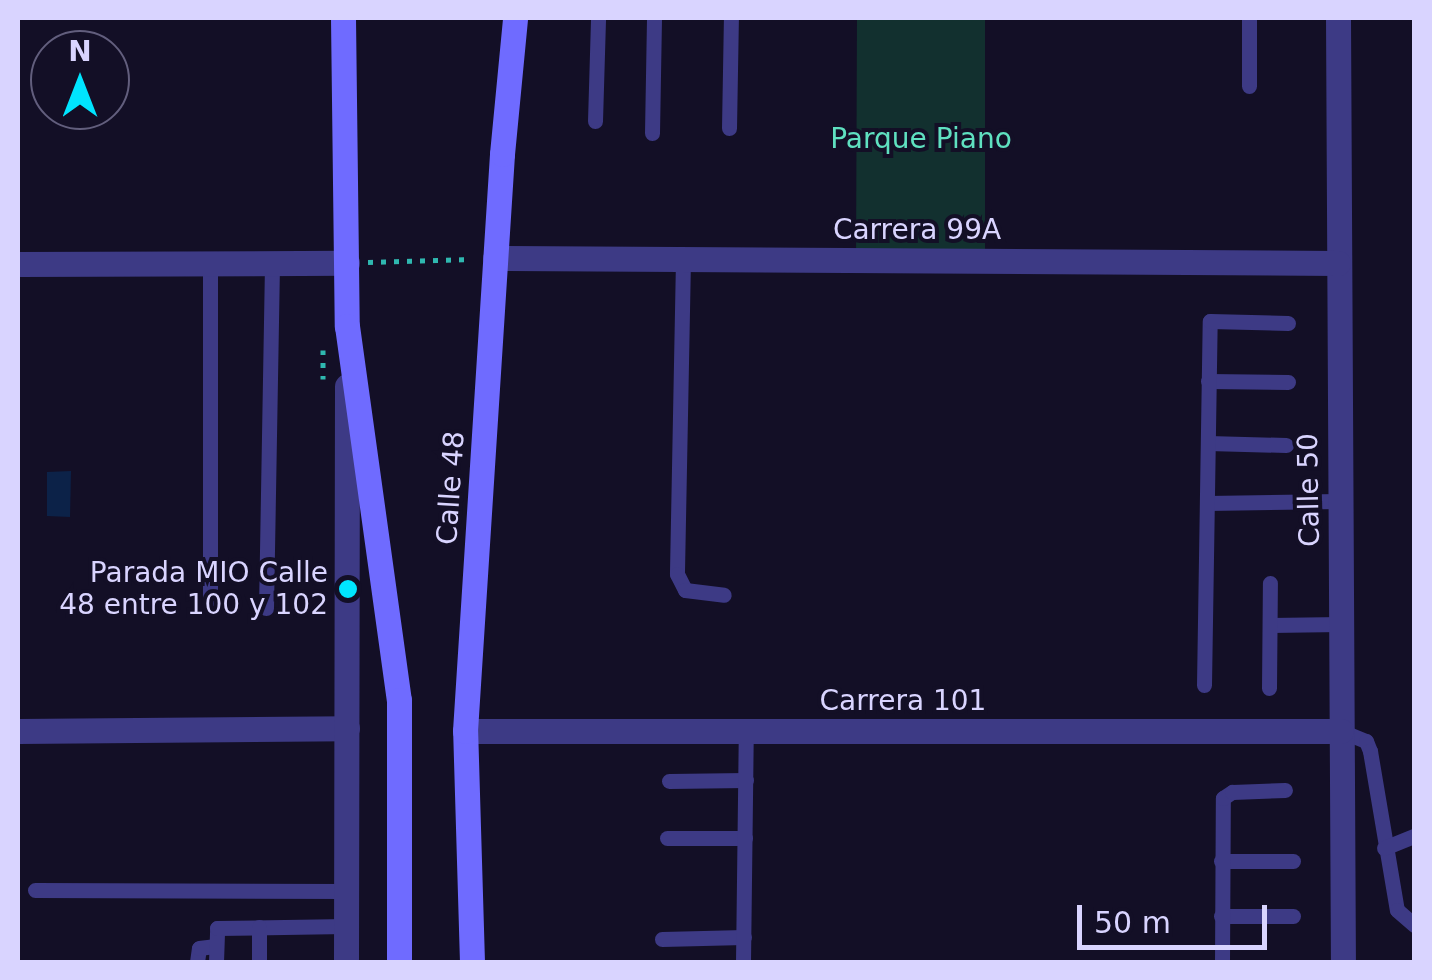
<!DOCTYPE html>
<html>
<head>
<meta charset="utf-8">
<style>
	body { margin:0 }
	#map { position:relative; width:1432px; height:980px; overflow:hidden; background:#130f26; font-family:"DejaVu Sans",sans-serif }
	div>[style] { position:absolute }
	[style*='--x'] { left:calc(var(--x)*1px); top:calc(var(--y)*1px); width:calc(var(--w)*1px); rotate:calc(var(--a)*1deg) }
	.green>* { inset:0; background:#12302f }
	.water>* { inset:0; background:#0c2248 }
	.path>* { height:5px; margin-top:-2.5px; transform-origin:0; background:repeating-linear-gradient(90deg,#2fb8b0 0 5px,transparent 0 13px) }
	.lane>* { height:15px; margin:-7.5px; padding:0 7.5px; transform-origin:7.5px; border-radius:7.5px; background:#3d3a85 }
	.street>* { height:25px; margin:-12.5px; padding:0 12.5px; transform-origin:12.5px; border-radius:12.5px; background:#3d3a85 }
	.secondary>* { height:25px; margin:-12.5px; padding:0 12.5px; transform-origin:12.5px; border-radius:12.5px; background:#6f6bff }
	.dots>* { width:28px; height:28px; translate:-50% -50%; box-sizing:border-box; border:5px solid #130f26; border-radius:50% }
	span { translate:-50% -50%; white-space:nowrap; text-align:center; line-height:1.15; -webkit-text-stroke:8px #130f26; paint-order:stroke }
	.park-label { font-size:28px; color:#5fe0c0 }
	.street-label { font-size:28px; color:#d9d4ff }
	.poi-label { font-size:28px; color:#d9d4ff }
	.right { translate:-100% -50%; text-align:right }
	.frame { position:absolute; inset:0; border:20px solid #d9d4ff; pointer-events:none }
	.north { position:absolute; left:30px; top:30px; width:100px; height:100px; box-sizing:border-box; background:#130f26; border:2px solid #625e7d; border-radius:50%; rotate:0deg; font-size:28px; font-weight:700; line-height:40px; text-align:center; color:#d9d4ff }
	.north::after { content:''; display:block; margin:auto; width:35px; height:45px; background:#00e5ff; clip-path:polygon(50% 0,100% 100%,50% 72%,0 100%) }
	.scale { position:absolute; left:1077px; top:905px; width:190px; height:45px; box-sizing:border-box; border:5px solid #d9d4ff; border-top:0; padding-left:12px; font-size:30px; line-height:35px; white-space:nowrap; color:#d9d4ff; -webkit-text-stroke:8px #130f26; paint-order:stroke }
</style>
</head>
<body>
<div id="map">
	<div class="green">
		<div style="clip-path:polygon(857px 18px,985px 18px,985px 260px,856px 260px)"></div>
	</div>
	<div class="water">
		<div style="clip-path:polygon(71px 471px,70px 517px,47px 516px,47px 472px)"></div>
	</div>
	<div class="path">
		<div style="--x:368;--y:262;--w:104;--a:-1.7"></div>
		<div style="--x:323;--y:350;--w:29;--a:90"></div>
	</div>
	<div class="lane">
		<div style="--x:1249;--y:18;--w:68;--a:90"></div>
		<div style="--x:595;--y:121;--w:103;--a:-88.3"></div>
		<div style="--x:729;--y:128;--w:110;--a:-89"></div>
		<div style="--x:652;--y:133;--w:115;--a:-89"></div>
		<div style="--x:683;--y:259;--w:315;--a:91.1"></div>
		<div style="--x:677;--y:574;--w:18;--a:63"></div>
		<div style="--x:685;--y:590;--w:39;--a:7"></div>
		<div style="--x:210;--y:264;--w:342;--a:90"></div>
		<div style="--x:1208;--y:381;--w:80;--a:0.7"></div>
		<div style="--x:1208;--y:443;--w:78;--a:1.5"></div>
		<div style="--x:1207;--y:503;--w:132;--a:-0.9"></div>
		<div style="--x:266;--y:608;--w:345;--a:-89"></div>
		<div style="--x:1270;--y:625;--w:71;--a:-0.8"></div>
		<div style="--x:1204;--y:685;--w:364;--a:-89.1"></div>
		<div style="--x:1210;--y:321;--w:78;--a:1.5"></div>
		<div style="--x:1269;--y:688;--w:105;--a:-89.5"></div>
		<div style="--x:1341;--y:731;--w:27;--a:22"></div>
		<div style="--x:1366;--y:741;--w:11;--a:68"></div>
		<div style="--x:1370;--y:751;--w:161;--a:80.4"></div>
		<div style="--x:1397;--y:910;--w:23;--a:41"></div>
		<div style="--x:669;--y:781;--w:77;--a:-0.7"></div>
		<div style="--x:667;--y:838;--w:78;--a:0"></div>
		<div style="--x:1384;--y:848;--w:32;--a:-22"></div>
		<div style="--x:1221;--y:861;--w:72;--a:0"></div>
		<div style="--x:35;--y:890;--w:311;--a:0.2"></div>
		<div style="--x:1221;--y:916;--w:72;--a:0"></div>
		<div style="--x:662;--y:939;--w:82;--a:-1.4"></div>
		<div style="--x:197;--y:962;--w:14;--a:-82"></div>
		<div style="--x:199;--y:948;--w:17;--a:-7"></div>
		<div style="--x:216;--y:962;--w:34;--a:-88"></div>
		<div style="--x:217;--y:928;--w:129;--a:-0.9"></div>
		<div style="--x:259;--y:962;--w:35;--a:-90"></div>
		<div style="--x:743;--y:962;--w:231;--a:-89.3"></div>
		<div style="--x:1222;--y:962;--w:164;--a:-89.7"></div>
		<div style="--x:1223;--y:798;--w:11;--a:-34"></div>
		<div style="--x:1232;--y:792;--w:53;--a:-2.2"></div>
	</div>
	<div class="street">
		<div style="--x:1338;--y:18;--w:944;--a:89.7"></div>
		<div style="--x:495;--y:258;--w:843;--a:0.34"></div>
		<div style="--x:18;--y:264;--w:329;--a:-0.2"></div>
		<div style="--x:18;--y:731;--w:329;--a:-0.5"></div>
		<div style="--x:465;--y:731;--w:876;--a:0"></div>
		<div style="--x:346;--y:962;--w:576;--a:-89.9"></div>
	</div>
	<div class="secondary">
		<div style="--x:343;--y:18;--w:308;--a:89.3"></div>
		<div style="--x:347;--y:326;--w:378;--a:82.1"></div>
		<div style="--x:399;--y:700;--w:262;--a:90"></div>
		<div style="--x:472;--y:962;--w:231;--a:-91.7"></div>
		<div style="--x:465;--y:731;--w:578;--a:-86.33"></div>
		<div style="--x:502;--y:154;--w:137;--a:-84.5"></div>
	</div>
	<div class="dots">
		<div style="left:348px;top:589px;background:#00e5ff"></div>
	</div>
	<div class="park-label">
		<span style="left:921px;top:139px">Parque Piano</span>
	</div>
	<div class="street-label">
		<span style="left:917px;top:230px">Carrera 99A</span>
		<span style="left:451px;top:488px;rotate:-86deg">Calle 48</span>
		<span style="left:1309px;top:490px;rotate:-91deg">Calle 50</span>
		<span style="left:903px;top:701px">Carrera 101</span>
	</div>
	<div class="poi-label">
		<span class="right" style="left:328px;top:589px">Parada MIO Calle<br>48 entre 100 y 102</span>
	</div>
	<div class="frame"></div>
	<div class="north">N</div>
	<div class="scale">50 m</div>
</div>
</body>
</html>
